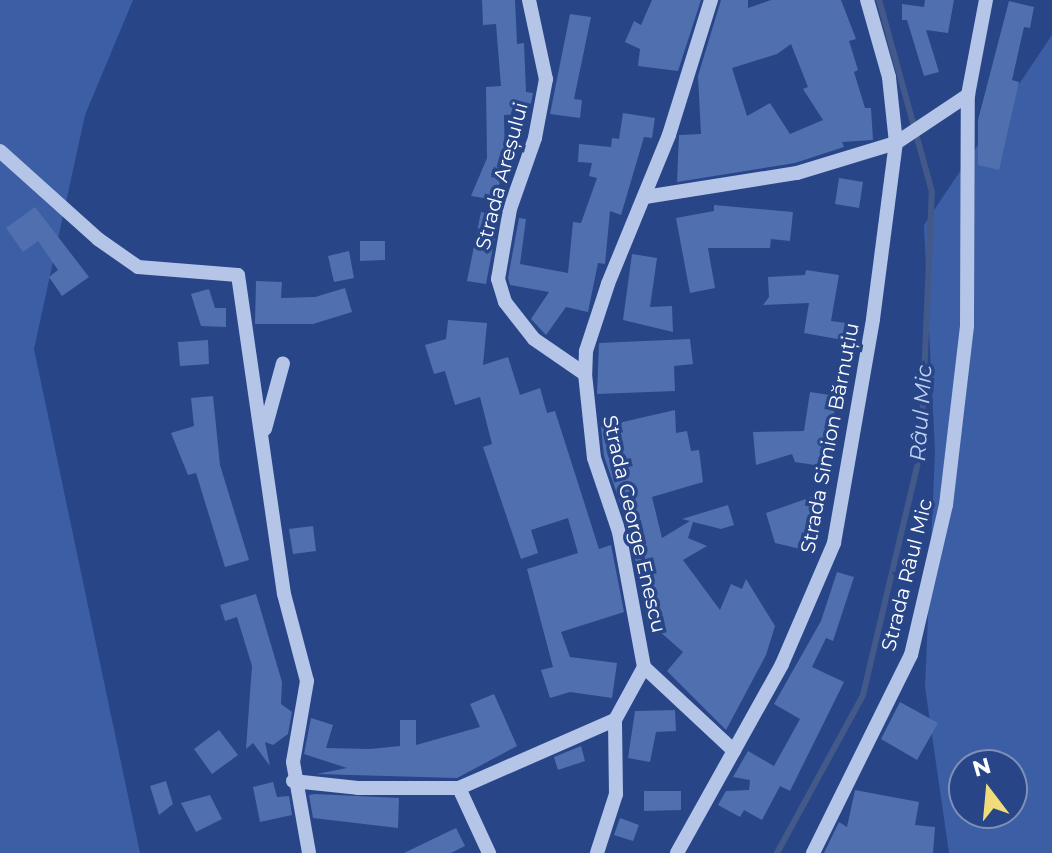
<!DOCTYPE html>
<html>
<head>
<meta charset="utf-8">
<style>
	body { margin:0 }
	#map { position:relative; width:1052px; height:853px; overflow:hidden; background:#284687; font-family:Montserrat,sans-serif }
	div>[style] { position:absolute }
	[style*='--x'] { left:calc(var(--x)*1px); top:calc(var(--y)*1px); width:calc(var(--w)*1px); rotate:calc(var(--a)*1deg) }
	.green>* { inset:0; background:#3c5ea4 }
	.stream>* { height:6px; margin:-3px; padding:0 3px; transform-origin:3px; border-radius:3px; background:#435989 }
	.building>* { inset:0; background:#506faf }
	.minor>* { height:14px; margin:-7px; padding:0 7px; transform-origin:7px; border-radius:7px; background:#b4c5e8 }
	span { translate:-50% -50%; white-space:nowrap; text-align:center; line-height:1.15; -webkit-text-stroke:7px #284687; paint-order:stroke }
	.street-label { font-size:20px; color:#fff }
	.water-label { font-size:22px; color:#bfd0f0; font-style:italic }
	.north { position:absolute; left:948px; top:749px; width:80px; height:80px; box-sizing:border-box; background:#284687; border:2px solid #7e90b7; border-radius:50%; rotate:344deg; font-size:22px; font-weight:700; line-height:32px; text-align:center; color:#fff }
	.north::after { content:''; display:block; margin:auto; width:28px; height:36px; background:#f0dc7a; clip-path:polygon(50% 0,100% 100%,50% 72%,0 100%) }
</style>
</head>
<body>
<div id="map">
	<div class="green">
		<div style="clip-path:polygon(0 0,133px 0,85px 115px,34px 349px,140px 853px,0 853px)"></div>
		<div style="clip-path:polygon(evenodd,1052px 35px,1052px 853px,949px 853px,925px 687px,935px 452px,924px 225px,1052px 35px,964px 765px,1012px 765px,1012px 813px,964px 813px,964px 765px)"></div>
	</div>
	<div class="stream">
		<div style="--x:777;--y:853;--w:180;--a:-61.4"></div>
		<div style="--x:863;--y:695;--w:252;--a:-76.7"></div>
		<div style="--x:921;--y:450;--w:258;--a:-87.6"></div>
		<div style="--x:932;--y:192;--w:199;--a:-105.4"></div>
	</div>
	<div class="building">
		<div style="clip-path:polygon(482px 0,515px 0,517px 44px,524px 43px,526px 92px,533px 93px,529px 114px,504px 115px,505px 162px,495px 200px,471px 196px,487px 158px,486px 87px,501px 86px,496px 24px,483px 25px)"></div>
		<div style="clip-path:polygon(652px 0,701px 0,678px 71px,638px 66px,640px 49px,625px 42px,634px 21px,641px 25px)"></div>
		<div style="clip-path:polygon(evenodd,721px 0,748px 0,748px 8px,771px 0,841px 0,856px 39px,849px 41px,858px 70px,854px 72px,865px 108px,871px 108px,873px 140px,842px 142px,844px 147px,795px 163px,677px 182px,679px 135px,701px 134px,698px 76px,721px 0,791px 44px,808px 87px,803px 89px,823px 120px,790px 134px,770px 103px,747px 116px,732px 68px,777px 54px,791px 44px)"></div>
		<div style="clip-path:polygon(925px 0,954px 0,948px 33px,926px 30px,939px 72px,924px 76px,907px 20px,902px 20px,902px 4px,924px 7px)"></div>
		<div style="clip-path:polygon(1009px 1px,1034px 7px,1030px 28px,1024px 27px,1012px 80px,1019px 82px,999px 170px,978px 165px,978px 120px)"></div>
		<div style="clip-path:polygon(570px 14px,591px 17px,574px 99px,582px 100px,580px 118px,550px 114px)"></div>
		<div style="clip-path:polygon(623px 113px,655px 118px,652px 138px,644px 137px,621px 215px,610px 211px,605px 264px,598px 263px,588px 312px,566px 307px,546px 335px,531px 319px,549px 292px,510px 285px,508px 278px,519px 218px,526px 219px,520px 264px,568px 273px,573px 222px,581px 223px,597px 178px,589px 176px,592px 163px,578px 162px,579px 144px,611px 147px,612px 138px,619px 139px)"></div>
		<div style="clip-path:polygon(839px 178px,863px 182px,859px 208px,835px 204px)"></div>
		<div style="clip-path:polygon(714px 205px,793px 212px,790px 241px,771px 239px,770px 248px,708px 248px,715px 288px,690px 293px,676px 218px,714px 211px)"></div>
		<div style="clip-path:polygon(35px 207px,89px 277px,62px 296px,49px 277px,58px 270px,38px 241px,23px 252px,6px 228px)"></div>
		<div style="clip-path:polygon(481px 212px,499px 215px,486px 284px,467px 281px)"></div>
		<div style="clip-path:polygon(360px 241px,385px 241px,385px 260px,360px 261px)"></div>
		<div style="clip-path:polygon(349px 251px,354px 278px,334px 282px,328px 256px)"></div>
		<div style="clip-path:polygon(632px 254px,657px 258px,650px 307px,672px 306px,673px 332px,623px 320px)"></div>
		<div style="clip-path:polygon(806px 270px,839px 275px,831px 321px,846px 323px,843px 340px,804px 333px,809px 303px,763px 305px,769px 297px,768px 277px,805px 275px)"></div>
		<div style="clip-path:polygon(256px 281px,282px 282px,281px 298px,315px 297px,345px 288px,352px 312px,313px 324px,255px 324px)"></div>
		<div style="clip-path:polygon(209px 289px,215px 308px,226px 308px,226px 327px,201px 326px,191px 294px)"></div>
		<div style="clip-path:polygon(448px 320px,487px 323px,483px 365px,508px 357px,520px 395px,540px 388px,547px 413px,555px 411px,599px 549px,611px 545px,624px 612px,561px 632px,570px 657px,617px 663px,612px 698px,570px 692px,550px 698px,541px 670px,553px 667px,527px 569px,578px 553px,568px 518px,531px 530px,538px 553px,521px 559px,483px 447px,492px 444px,480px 397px,455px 405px,445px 371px,434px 374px,425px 345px,446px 339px)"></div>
		<div style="clip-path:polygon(690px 339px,693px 364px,674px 366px,675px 391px,597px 394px,599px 343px)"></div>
		<div style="clip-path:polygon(208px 340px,209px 364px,180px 366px,178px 342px)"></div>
		<div style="clip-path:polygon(810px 392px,836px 396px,828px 467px,795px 462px,792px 454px,756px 465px,753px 432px,804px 431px)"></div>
		<div style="clip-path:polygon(213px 396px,220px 465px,249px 560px,225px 567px,196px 473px,188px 475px,171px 433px,194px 426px,191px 398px)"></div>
		<div style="clip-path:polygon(675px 410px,676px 433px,687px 431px,691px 451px,699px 450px,703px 482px,652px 497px,662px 538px,690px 521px,682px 519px,728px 505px,734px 525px,721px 529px,693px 522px,688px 538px,707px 546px,683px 560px,720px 610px,731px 584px,742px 589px,746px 579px,775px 626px,766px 655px,726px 730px,667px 671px,683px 652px,659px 631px,650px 633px,629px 529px,604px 456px,601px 427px)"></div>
		<div style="clip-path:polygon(823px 493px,809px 551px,775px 543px,766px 513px)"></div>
		<div style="clip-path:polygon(313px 526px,316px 551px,293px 554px,289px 529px)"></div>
		<div style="clip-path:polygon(837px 572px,854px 577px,833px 641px,826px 638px,812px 667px,844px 682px,790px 791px,780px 786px,762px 820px,744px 810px,740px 817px,718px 805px,726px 791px,749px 790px,750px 780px,733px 777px,748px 751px,774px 766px,800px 719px,774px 704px,821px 621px)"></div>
		<div style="clip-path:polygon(256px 594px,282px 682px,281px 704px,292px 712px,288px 734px,273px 745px,265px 742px,270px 766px,253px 743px,246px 749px,252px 666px,237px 617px,225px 621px,220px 605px)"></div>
		<div style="clip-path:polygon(494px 694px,517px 746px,457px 778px,317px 774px,347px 768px,304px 754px,311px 718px,333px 725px,326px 748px,370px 749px,400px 746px,400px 720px,416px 720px,416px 745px,480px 727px,470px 704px)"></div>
		<div style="clip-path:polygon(900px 702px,938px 723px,917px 760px,881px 739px)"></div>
		<div style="clip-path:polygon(675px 710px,676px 731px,656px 732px,650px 762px,628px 758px,635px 711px)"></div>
		<div style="clip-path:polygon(219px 730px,238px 755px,212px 774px,194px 749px)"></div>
		<div style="clip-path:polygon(581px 746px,585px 761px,558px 770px,554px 757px)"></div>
		<div style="clip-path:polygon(166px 781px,173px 804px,159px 815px,150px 786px)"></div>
		<div style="clip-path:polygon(273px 782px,277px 797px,289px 796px,292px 815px,260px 822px,253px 787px)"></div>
		<div style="clip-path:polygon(855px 790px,919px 802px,915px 825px,935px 827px,933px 853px,824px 853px,839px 822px,847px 827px)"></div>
		<div style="clip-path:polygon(644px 791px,681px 791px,681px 810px,644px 811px)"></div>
		<div style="clip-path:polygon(315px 794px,399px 798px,398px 828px,313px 818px,309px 795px)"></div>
		<div style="clip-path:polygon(210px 795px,222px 819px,196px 832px,181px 803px)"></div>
		<div style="clip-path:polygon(620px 818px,639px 825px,633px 841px,614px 835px)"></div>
		<div style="clip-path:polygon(456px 828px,465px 846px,451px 853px,404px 853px)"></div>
	</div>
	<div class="minor">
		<div style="--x:529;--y:0;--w:81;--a:77.9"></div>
		<div style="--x:546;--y:79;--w:60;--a:100.6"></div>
		<div style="--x:535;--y:138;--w:75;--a:109.4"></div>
		<div style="--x:510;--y:209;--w:71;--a:99.7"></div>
		<div style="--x:498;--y:279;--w:24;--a:73"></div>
		<div style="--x:505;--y:302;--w:47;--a:51.9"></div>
		<div style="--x:534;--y:339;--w:62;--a:34.5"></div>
		<div style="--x:711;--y:0;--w:141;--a:107.3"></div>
		<div style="--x:669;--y:135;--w:161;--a:112.3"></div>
		<div style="--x:608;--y:284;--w:71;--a:108.2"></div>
		<div style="--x:586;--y:351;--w:23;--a:92"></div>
		<div style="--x:585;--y:374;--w:84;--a:83.9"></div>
		<div style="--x:594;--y:458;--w:78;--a:71.3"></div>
		<div style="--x:619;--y:532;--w:137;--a:79.5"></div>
		<div style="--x:644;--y:667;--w:123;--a:43"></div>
		<div style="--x:0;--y:151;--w:132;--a:41.9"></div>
		<div style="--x:98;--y:239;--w:49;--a:35"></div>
		<div style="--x:138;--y:267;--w:100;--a:4.6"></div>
		<div style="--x:238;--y:275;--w:322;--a:81.8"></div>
		<div style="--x:284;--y:594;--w:90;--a:75.2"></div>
		<div style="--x:307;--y:681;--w:82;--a:99.8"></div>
		<div style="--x:293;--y:762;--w:92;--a:80"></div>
		<div style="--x:645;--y:197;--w:154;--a:-9"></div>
		<div style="--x:797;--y:173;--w:103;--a:-16.9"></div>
		<div style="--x:896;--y:143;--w:87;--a:-33.7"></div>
		<div style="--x:265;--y:429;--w:68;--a:-74.7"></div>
		<div style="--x:293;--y:781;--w:65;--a:6.1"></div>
		<div style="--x:358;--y:788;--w:101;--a:0"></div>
		<div style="--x:459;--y:788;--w:170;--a:-23.6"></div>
		<div style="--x:615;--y:720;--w:60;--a:-61.3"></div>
		<div style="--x:459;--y:788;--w:72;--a:65.2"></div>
		<div style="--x:597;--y:853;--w:62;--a:-72.1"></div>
		<div style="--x:616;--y:794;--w:74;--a:-90.8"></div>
		<div style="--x:677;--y:853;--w:216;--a:-60.9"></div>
		<div style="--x:782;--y:664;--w:132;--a:-66.7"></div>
		<div style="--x:834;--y:543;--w:227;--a:-80.1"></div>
		<div style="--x:873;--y:319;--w:177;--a:-82.6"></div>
		<div style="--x:896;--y:143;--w:66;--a:-96.1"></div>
		<div style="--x:889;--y:77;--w:80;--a:-105.9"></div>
		<div style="--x:813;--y:853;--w:221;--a:-63.7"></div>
		<div style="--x:911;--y:655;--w:154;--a:-76.9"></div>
		<div style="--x:946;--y:505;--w:180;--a:-83.3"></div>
		<div style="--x:967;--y:326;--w:231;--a:-89.8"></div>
		<div style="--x:968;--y:95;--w:97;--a:-79.3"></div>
	</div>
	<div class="street-label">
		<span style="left:502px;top:176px;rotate:-75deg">Strada Areșului</span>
		<span style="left:830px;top:438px;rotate:-79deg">Strada Simion Bărnuțiu</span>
		<span style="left:634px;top:524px;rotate:77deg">Strada George Enescu</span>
		<span style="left:907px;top:575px;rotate:-76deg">Strada Râul Mic</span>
	</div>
	<div class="water-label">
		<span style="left:921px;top:413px;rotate:-86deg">Râul Mic</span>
	</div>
	<div class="north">N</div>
</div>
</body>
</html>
